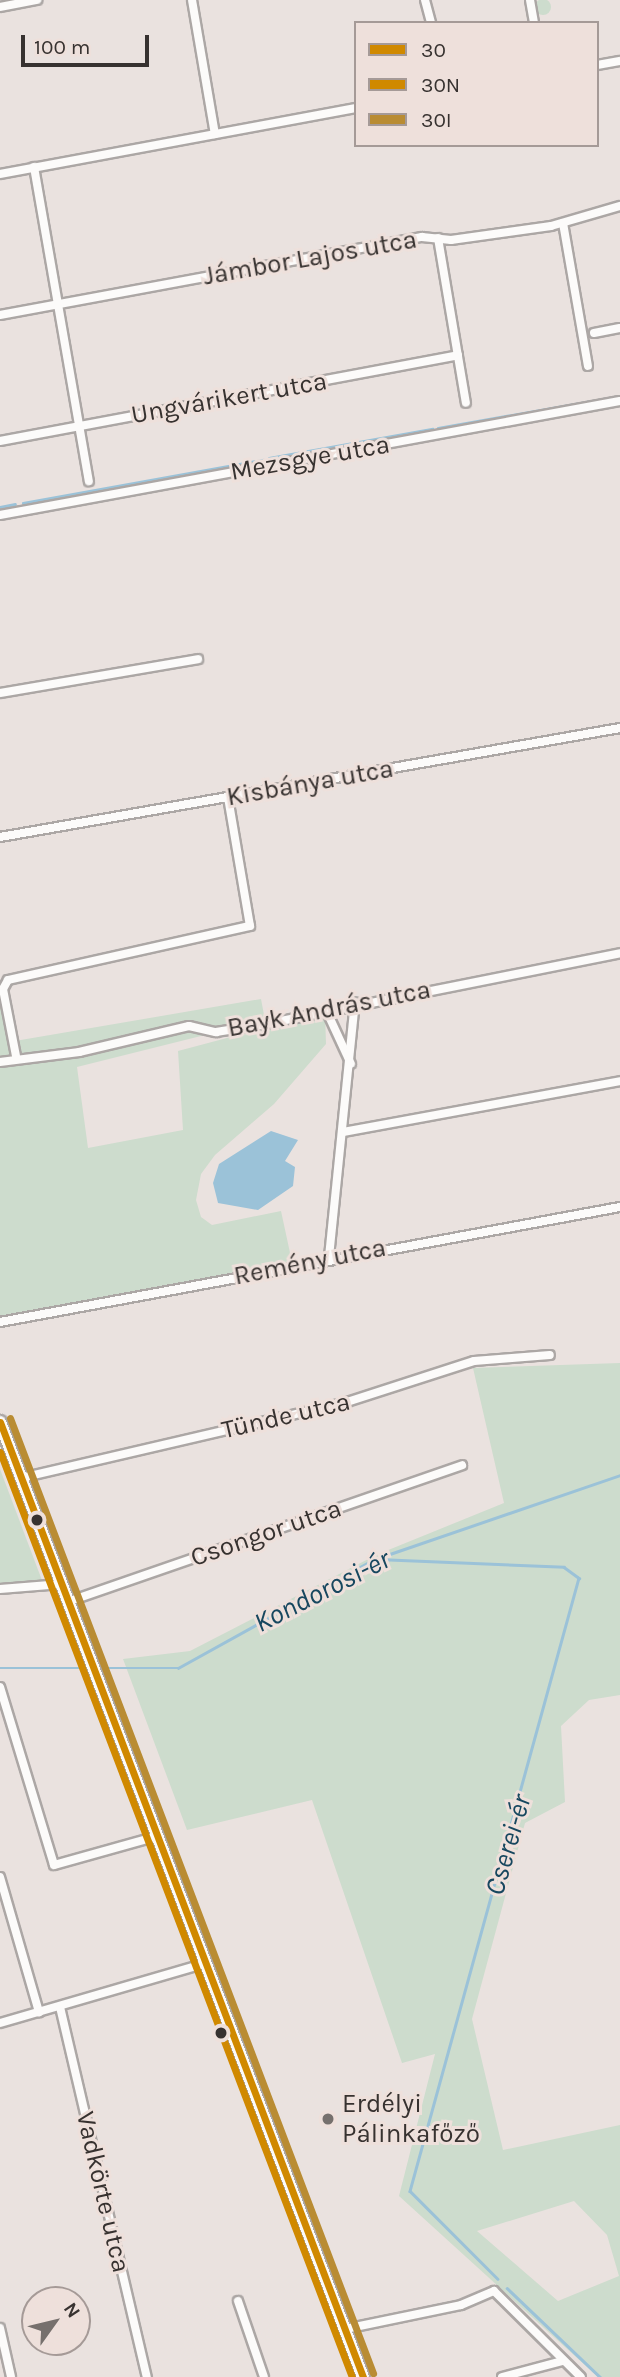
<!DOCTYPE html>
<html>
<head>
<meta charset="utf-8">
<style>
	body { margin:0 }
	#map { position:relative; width:620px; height:2377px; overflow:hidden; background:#eae2df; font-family:Karla,sans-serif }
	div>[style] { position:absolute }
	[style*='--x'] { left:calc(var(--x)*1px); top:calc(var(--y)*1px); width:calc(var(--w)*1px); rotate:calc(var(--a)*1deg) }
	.green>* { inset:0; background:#cddccd }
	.round { border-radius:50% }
	.water>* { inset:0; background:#9bc2d8 }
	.stream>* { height:2.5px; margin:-1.25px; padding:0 1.25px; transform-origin:1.25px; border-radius:1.25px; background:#9bc2d8 }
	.roads { filter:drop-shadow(2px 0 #aca7a5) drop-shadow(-2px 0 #aca7a5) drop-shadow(0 2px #aca7a5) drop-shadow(0 -2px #aca7a5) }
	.street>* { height:8px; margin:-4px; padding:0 4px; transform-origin:4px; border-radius:4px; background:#fcfbfa }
	.secondary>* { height:12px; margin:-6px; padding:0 6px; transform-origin:6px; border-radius:6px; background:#fcfbfa }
	.bus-1>* { height:7px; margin:-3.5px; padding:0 3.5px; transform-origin:3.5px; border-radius:3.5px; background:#d08900 }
	.bus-2>* { height:7px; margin:-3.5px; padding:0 3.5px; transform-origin:3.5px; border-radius:3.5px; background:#d08900 }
	.bus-3>* { height:7px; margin:-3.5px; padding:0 3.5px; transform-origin:3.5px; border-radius:3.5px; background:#b98c33 }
	.dots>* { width:19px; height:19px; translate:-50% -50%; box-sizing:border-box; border:4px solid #eee0db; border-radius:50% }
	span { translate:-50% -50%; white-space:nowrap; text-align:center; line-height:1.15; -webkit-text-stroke:6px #eee0db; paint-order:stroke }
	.street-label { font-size:26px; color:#373230 }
	.poi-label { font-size:26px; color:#373230 }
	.left { translate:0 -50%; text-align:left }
	.water-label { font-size:28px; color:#17475f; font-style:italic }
	.legend { position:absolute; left:354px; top:21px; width:245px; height:126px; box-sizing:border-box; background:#eee0db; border:2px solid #a59a97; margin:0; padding:9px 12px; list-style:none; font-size:21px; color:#373230 }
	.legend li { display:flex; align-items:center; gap:14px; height:35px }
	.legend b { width:35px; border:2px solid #a59a97 }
	.north { position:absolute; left:21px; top:2286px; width:70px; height:70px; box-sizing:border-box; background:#eee0db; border:2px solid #a59a97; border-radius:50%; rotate:56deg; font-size:19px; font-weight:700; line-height:28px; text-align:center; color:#373230 }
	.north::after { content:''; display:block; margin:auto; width:24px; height:32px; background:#76706d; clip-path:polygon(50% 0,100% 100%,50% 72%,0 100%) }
	.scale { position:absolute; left:21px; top:35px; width:128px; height:32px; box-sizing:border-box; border:4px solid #373230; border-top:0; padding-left:9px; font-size:21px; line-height:24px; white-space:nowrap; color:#373230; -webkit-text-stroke:5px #eee0db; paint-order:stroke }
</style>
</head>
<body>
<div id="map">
	<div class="green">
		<div class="round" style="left:535px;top:-1px;width:16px;height:16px"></div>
		<div style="clip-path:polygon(0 993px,9px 1042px,261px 999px,265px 1020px,77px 1067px,88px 1148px,183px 1130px,178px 1051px,325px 1012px,326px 1044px,274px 1104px,215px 1155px,201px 1174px,196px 1200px,201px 1217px,212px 1225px,281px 1211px,292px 1262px,0 1317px)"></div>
		<div style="clip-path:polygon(evenodd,620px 1363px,620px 1695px,589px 1700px,561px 1726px,565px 1802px,525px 1823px,472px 2019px,503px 2150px,620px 2125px,620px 2377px,598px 2377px,399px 2196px,435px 2054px,402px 2063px,312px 1800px,187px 1830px,123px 1659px,190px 1651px,376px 1555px,504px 1503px,473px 1368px,620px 1363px,574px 2201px,607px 2235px,619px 2276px,558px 2301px,477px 2231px,574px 2201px)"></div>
		<div style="clip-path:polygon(0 1469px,43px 1583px,0 1586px)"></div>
	</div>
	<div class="water">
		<div style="clip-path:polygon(271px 1131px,298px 1140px,285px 1161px,295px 1167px,293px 1186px,258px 1210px,218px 1203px,213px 1183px,219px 1164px)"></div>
	</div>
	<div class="stream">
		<div style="--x:438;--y:428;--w:185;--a:-10"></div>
		<div style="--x:269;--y:458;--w:166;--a:-10.1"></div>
		<div style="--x:23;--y:503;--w:244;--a:-10.2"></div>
		<div style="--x:0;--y:507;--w:15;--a:-11"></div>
		<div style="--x:381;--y:1557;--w:253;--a:-18.9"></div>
		<div style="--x:377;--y:1559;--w:187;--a:2.4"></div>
		<div style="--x:564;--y:1567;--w:19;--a:36"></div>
		<div style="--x:579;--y:1578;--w:636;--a:105.41"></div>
		<div style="--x:410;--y:2191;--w:124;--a:45"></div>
		<div style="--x:0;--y:1668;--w:88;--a:0"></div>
		<div style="--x:104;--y:1668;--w:74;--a:0"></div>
		<div style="--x:178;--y:1668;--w:225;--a:-29"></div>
		<div style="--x:507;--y:2288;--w:129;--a:43.7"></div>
	</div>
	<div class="roads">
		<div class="street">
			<div style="--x:192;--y:0;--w:136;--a:80.3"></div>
			<div style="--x:425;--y:0;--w:24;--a:75"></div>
			<div style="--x:530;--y:0;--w:23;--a:80"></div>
			<div style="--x:0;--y:7;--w:38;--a:-11"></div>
			<div style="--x:597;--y:65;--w:23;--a:-10"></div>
			<div style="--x:34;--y:167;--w:319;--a:80.1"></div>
			<div style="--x:0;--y:174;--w:362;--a:-10.5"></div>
			<div style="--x:563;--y:223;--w:145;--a:80.1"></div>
			<div style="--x:438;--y:238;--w:167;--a:80.4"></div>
			<div style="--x:0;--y:315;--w:429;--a:-10.5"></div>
			<div style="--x:422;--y:237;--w:29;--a:6"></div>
			<div style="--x:451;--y:240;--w:101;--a:-8"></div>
			<div style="--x:551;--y:226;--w:72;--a:-16.2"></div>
			<div style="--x:594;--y:333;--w:26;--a:-11"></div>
			<div style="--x:0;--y:441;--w:466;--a:-10.6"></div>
			<div style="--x:0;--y:515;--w:630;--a:-10.42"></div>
			<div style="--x:0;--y:693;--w:201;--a:-9.7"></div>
			<div style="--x:0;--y:837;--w:630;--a:-9.97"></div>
			<div style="--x:327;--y:1012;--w:57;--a:65.2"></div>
			<div style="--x:16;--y:1056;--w:68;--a:-101"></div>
			<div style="--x:3;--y:989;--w:10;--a:-61"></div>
			<div style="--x:8;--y:980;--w:248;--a:-12.6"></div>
			<div style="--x:250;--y:926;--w:131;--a:-99.7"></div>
			<div style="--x:0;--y:1062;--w:80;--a:-7.2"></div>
			<div style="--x:79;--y:1052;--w:113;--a:-13.3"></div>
			<div style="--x:189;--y:1026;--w:28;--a:13"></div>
			<div style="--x:216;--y:1032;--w:51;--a:-9.1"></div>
			<div style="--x:266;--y:1024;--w:361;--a:-11.3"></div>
			<div style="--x:343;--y:1132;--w:282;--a:-10.4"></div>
			<div style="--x:329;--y:1257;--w:256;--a:-84.2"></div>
			<div style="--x:0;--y:1322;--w:631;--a:-10.51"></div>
			<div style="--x:21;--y:1478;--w:335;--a:-13.1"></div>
			<div style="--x:347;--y:1402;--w:133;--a:-17.9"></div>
			<div style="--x:474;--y:1361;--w:76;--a:-4.5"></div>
			<div style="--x:0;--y:1589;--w:62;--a:-4.6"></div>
			<div style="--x:70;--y:1601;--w:415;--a:-19.1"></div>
			<div style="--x:0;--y:1687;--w:186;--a:73.1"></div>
			<div style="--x:54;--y:1865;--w:108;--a:-15.6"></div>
			<div style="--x:0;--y:1877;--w:141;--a:73.9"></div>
			<div style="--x:60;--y:2007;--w:380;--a:76.8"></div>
			<div style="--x:0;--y:2023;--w:215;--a:-16.2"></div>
			<div style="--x:238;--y:2301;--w:80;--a:71.1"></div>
			<div style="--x:0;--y:2328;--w:50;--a:77.3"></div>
			<div style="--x:345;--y:2329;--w:118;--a:-11.7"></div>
			<div style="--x:461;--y:2305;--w:36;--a:-23"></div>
			<div style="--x:494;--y:2291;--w:122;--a:44.7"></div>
			<div style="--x:502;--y:2377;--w:62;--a:-14.9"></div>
		</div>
		<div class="secondary">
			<div style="--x:0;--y:1422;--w:1022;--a:69.19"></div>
		</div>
	</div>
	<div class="bus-1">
		<div style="--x:0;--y:1422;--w:1022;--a:69.19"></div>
	</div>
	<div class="bus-2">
		<div style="--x:0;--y:1452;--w:990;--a:69.17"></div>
	</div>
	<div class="bus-3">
		<div style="--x:10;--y:1418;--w:1022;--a:69.19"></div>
	</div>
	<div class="dots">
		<div style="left:37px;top:1520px;background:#373230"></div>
		<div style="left:221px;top:2033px;background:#373230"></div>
		<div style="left:328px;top:2119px;background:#76706d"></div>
	</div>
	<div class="street-label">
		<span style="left:310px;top:258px;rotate:-10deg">Jámbor Lajos utca</span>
		<span style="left:229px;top:398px;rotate:-10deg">Ungvárikert utca</span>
		<span style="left:310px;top:458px;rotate:-10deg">Mezsgye utca</span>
		<span style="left:310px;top:783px;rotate:-10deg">Kisbánya utca</span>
		<span style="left:329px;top:1009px;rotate:-11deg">Bayk András utca</span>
		<span style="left:310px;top:1262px;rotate:-11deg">Remény utca</span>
		<span style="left:286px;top:1416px;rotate:-13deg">Tünde utca</span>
		<span style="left:266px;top:1533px;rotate:-19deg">Csongor utca</span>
		<span style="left:103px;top:2192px;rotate:77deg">Vadkörte utca</span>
	</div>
	<div class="poi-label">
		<span class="left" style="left:342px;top:2119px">Erdélyi<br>Pálinkafőző</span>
	</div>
	<div class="water-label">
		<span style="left:322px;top:1591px;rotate:-27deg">Kondorosi-ér</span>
		<span style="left:508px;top:1845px;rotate:-74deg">Cserei-ér</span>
	</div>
	<ul class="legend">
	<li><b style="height:9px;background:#d08900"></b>30</li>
	<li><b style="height:9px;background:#d08900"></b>30N</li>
	<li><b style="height:9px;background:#b98c33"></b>30I</li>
	</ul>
	<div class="north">N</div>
	<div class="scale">100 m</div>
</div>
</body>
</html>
